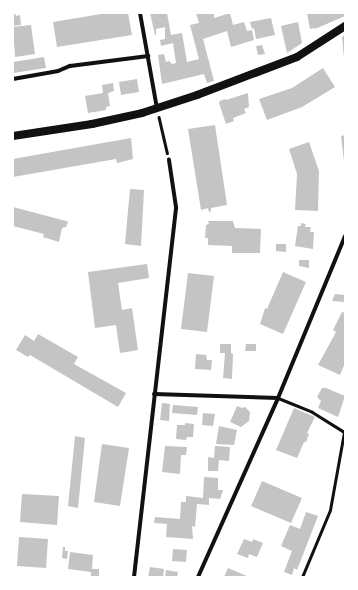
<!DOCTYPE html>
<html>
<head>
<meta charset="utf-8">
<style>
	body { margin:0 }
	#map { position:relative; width:358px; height:590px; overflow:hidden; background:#fff; font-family:Quicksand,sans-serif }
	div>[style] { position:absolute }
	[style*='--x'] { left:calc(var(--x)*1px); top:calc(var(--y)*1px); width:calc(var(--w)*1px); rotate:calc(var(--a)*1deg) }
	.building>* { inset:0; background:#c4c4c4 }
	.path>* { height:2.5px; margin:-1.25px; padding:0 1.25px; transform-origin:1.25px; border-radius:1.25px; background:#111 }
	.service>* { height:3px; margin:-1.5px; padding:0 1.5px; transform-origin:1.5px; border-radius:1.5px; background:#111 }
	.minor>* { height:4px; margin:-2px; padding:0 2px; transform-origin:2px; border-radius:2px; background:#111 }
	.secondary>* { height:8px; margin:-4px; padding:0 4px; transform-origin:4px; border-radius:4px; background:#111 }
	span { translate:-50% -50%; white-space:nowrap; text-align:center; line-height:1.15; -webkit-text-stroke:3.5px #fff; paint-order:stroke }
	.frame { position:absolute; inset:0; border:14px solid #fff; pointer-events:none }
</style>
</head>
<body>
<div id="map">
	<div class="building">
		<div style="clip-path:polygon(13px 13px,15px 13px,16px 16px,20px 15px,21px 25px,13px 26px)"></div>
		<div style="clip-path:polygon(107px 13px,128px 13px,132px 35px,57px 47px,53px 22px)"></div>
		<div style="clip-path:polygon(150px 13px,167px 13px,171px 35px,182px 33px,187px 62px,199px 59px,190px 25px,199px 23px,196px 13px,214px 13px,214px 18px,230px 13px,233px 25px,244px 22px,247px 31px,252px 30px,254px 40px,231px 47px,227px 31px,203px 39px,214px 81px,207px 83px,204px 74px,162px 84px,158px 55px,164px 54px,166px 62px,169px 61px,172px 64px,176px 63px,173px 43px,161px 46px,160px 40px,165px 39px,165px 27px,156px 29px,156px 35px,155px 35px)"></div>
		<div style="clip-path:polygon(307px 13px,345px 13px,345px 16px,315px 29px,315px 28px,310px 29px)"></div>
		<div style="clip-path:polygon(271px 18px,275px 35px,256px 39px,254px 28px,252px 29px,250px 22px)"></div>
		<div style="clip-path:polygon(298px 22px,302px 43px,287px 53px,281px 26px)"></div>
		<div style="clip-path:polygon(31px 25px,35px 54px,15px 57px,13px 27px)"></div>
		<div style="clip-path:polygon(345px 35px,345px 58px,344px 58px,342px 37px)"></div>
		<div style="clip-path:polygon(262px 45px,265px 54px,258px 55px,256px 46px)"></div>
		<div style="clip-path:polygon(44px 57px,46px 68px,13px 73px,13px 62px)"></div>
		<div style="clip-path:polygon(323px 68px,335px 87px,302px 107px,267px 120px,259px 99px,292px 88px)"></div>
		<div style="clip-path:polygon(137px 79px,139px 92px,121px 95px,119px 82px)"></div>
		<div style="clip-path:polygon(113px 83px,114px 91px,108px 93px,110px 106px,106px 107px,106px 110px,88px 113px,85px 96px,103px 93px,102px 85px)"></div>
		<div style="clip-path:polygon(248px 93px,249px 107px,244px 109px,246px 113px,233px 118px,234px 121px,226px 124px,219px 103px,220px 101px,225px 99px,226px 100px)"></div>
		<div style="clip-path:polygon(215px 125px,227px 205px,211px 208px,211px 211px,209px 212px,208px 208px,201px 210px,188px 129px)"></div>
		<div style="clip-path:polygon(345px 135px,345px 161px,344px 161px,341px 136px)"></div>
		<div style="clip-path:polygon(131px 138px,133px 159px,117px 163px,116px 159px,13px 177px,13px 159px)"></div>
		<div style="clip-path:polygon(309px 142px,319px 171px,318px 211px,295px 210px,297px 174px,289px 149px)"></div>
		<div style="clip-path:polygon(130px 189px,144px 190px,141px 246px,125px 244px)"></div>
		<div style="clip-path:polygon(13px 207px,66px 221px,68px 222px,66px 227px,62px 228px,59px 242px,43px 237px,44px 234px,13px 226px)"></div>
		<div style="clip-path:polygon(208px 221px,233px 221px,235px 228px,261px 229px,260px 253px,232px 253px,232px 246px,208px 245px,208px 238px,205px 238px,206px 225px,209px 224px)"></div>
		<div style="clip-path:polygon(301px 223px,306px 224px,305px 227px,311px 227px,310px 232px,314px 232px,313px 249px,295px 246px,298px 226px,301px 226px)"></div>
		<div style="clip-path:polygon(276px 244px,286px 244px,286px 252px,276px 251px)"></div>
		<div style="clip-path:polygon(299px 260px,309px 260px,309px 268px,299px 266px)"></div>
		<div style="clip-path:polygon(147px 264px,149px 278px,118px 283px,122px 310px,132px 308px,138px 350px,120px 353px,116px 325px,95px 328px,88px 272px)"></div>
		<div style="clip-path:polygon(283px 272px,306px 282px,283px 334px,260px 324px,265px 308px,267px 309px)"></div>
		<div style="clip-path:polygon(188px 273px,214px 276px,207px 332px,181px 329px)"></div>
		<div style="clip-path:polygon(335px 294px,345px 295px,345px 302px,332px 301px)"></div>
		<div style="clip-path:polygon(342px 312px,345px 313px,345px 363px,340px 375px,318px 365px,336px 332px,333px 330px)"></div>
		<div style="clip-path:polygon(38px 334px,78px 357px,74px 364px,126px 393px,118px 407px,30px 355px,28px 357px,16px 350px,25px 335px,34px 341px)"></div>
		<div style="clip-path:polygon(220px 344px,231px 344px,231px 353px,233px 354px,232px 379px,223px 378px,225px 353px,220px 353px)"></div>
		<div style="clip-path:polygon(246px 344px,256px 344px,256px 351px,245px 351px)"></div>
		<div style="clip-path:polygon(196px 354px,206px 355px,207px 360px,212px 360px,211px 370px,195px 369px)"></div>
		<div style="clip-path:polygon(322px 388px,326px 388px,345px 396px,338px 417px,318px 408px,321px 401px,317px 397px)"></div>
		<div style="clip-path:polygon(162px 403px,170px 404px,169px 421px,160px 420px)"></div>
		<div style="clip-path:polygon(173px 405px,198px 407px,197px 415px,172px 413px)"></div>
		<div style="clip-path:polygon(237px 406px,242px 408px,245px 407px,250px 412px,249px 421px,241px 427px,230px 422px)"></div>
		<div style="clip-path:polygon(294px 408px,315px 417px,307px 433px,309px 434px,306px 442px,304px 442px,297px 458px,276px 450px)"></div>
		<div style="clip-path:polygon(203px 413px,215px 414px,213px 426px,202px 425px)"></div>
		<div style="clip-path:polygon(185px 423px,194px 424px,193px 437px,187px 437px,186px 440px,176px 439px,177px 425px,185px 425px)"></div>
		<div style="clip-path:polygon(219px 426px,237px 430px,234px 445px,216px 444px)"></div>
		<div style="clip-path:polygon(75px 436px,85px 438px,78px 508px,68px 506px)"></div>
		<div style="clip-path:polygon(102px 444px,129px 448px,120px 506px,94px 502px)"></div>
		<div style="clip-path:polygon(165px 446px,187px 447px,186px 455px,181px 455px,180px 474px,162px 472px)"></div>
		<div style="clip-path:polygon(215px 446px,230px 447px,229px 461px,219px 460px,218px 471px,208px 471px,208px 457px,214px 458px)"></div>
		<div style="clip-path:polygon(204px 477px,218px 478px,218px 490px,223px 490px,220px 499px,209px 498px,209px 505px,197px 504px,195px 527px,192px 526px,193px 539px,166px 537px,167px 524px,154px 523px,155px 517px,180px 519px,181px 502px,186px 502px,186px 496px,203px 498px)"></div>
		<div style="clip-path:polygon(262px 481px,302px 498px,291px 523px,251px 506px)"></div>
		<div style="clip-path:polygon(22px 494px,59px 496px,57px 525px,20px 522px)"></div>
		<div style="clip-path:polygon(306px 512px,318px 516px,297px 570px,294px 568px,292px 575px,284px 572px,292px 551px,281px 546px,290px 525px,300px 529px)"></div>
		<div style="clip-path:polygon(19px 537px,48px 539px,46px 568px,17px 566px)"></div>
		<div style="clip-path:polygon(244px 539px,252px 542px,253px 539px,263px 543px,257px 557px,249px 554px,248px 558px,237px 554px)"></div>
		<div style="clip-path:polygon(63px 547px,65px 547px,65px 551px,68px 551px,67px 559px,62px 558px)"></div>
		<div style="clip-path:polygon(173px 549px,187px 550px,186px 562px,172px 561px)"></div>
		<div style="clip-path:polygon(70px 552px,93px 555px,92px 569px,99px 569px,99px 577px,91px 577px,91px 572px,68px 569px)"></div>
		<div style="clip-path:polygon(150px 567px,164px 569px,163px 577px,148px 577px)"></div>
		<div style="clip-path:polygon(228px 568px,249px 577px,224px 577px)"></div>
		<div style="clip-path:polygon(166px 570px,178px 572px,177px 577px,165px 577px)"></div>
	</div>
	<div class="path">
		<div style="--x:159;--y:117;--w:37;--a:77"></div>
	</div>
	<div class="service">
		<div style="--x:278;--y:398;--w:37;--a:22"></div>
		<div style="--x:312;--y:412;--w:38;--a:32"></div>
		<div style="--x:344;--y:432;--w:79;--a:100.2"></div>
		<div style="--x:330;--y:510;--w:73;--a:112.7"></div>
	</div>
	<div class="minor">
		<div style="--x:140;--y:13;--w:97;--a:79.9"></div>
		<div style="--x:13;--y:79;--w:46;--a:-10.1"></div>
		<div style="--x:58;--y:71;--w:13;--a:-23"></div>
		<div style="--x:70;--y:66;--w:79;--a:-7.3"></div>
		<div style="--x:154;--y:394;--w:124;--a:1.8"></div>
		<div style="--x:134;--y:577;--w:372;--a:-83.5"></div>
		<div style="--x:176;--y:207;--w:48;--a:-98.5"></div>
		<div style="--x:198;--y:577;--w:196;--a:-65.9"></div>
		<div style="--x:278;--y:398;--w:175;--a:-67.5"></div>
	</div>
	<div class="secondary">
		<div style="--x:13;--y:136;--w:80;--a:-8.6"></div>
		<div style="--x:92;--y:124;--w:51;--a:-12.4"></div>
		<div style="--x:142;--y:113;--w:58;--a:-18.1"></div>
		<div style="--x:197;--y:95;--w:107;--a:-20.8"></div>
		<div style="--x:297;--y:57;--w:57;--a:-32.9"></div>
	</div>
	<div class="frame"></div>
</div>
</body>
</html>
